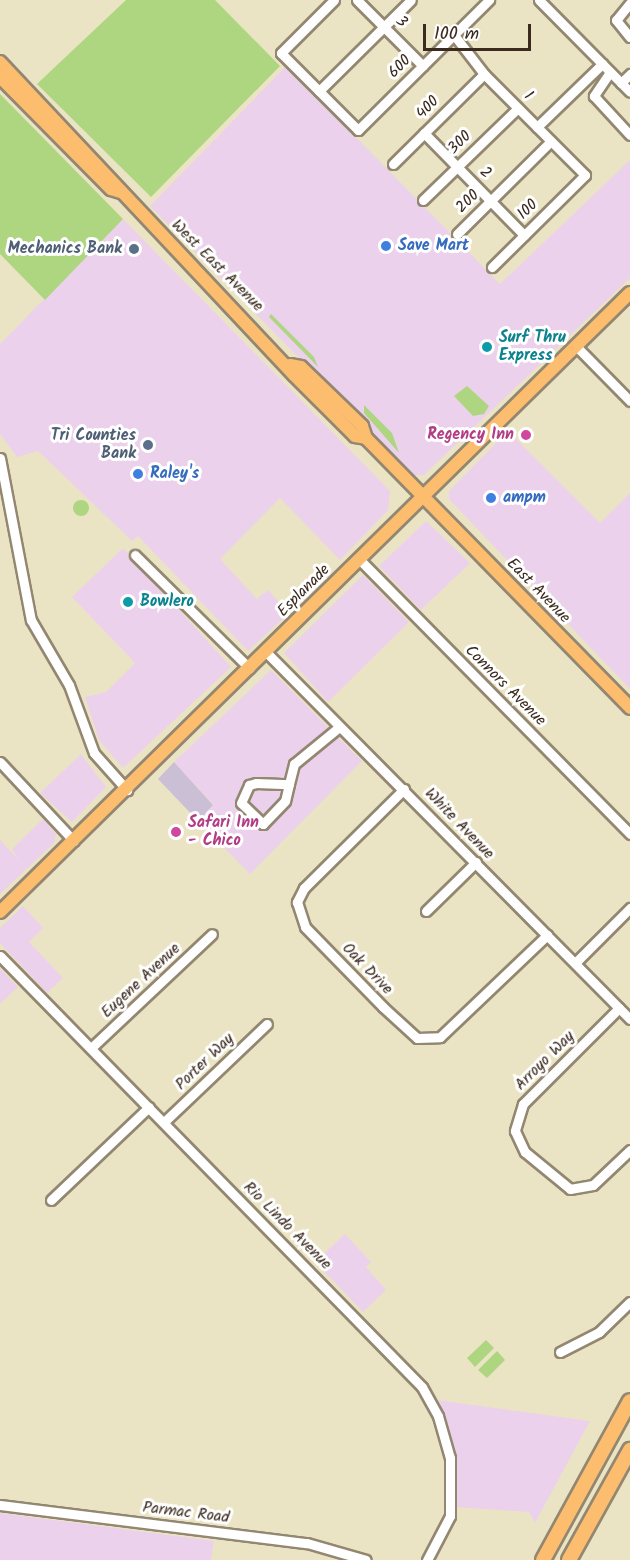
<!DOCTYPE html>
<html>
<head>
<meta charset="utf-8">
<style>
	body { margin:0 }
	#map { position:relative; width:630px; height:1560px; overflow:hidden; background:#ebe4c4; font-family:Kalam,sans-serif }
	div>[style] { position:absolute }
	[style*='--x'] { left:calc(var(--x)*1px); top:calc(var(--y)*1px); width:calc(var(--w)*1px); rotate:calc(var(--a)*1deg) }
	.built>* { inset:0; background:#ebd1eb }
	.industrial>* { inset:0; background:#cbbfd5 }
	.green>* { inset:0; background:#aed681 }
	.round { border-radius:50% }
	.roads { filter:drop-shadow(2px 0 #938771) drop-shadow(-2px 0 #938771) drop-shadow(0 2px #938771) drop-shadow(0 -2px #938771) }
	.minor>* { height:9px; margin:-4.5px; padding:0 4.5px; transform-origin:4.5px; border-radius:4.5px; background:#fff }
	.major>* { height:12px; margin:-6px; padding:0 6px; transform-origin:6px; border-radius:6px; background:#fcbd6f }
	.highway>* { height:14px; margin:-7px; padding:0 7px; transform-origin:7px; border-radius:7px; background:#fcbd6f }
	.dots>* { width:16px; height:16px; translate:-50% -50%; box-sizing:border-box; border:3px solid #fff; border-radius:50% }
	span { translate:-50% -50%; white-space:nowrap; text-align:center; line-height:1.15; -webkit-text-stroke:6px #fff; paint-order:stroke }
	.street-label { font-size:16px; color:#3b2a1e }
	.shop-label { font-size:16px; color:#366cbe; font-weight:700 }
	.left { translate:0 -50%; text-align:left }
	.service-label { font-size:16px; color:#4e5e75; font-weight:700 }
	.right { translate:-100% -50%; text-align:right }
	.culture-label { font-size:16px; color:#0d838f; font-weight:700 }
	.hotel-label { font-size:16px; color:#b23c85; font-weight:700 }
	.scale { position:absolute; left:423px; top:24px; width:108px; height:27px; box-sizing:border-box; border:3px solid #3b2a1e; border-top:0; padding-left:8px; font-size:18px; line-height:21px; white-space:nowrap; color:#3b2a1e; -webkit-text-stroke:4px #fff; paint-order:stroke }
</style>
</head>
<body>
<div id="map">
	<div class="built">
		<div style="clip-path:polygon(286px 66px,500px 284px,630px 160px,630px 278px,424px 475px,414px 475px,150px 206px)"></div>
		<div style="clip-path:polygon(123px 219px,390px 491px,388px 510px,340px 560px,280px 498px,220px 559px,257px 599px,268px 590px,289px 613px,248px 651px,138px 536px,132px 541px,38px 451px,17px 457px,0 434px,0 344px)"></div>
		<div style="clip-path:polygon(508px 431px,600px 523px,630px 493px,630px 689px,449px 499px,449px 491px)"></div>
		<div style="clip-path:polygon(426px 521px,470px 563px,421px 610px,379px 566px)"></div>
		<div style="clip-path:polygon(123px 548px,231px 667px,123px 768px,99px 740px,85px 697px,106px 692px,135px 663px,72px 597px)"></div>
		<div style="clip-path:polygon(363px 575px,409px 622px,328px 702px,284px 653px)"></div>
		<div style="clip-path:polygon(271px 670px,362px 761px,250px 874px,198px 821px,213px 804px,174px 762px)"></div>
		<div style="clip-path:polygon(81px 754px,106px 787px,72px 822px,40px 793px)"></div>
		<div style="clip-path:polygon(43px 819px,56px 834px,54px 843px,0 894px,0 840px,19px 860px,12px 849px)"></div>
		<div style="clip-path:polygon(23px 906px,43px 928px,29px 942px,63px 978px,47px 993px,0 943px,0 928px)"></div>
		<div style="clip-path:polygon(0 968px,18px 987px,0 1004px)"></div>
		<div style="clip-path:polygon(345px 1234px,371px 1262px,366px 1267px,386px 1290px,363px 1312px,315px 1262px)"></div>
		<div style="clip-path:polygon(436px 1400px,590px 1421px,535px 1523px,529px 1512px,455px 1507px,452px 1441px)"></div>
		<div style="clip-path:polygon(0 1513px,214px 1541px,211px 1560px,0 1560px)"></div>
	</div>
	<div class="industrial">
		<div style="clip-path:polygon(174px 762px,213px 805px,198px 821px,158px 779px)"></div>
	</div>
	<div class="green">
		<div style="clip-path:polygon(126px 0,215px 0,280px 66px,151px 197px,37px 84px)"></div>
		<div style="clip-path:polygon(0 94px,123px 219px,45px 300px,0 254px)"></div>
		<div style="clip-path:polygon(271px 314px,314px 357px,318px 367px,269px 317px)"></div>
		<div style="clip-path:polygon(467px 386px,489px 406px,484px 414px,473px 416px,454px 396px)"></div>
		<div style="clip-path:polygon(364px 405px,392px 433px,399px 453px,364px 413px)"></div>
		<div class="round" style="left:73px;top:500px;width:16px;height:16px"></div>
		<div style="clip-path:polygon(486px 1340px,494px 1348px,475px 1367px,467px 1358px)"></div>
		<div style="clip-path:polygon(497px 1351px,505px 1360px,487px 1378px,478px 1370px)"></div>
	</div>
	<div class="roads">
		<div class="minor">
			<div style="--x:334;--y:0;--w:75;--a:135"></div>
			<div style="--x:281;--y:53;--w:109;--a:45"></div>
			<div style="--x:358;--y:130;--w:185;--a:-44.8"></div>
			<div style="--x:357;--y:0;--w:93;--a:45"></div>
			<div style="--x:539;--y:0;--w:129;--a:45.3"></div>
			<div style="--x:630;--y:3;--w:22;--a:129"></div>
			<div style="--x:616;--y:20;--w:22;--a:51"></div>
			<div style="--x:454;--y:35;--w:49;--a:52.4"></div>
			<div style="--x:484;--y:74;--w:143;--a:45"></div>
			<div style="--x:585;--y:175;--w:131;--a:135.3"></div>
			<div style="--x:610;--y:72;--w:29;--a:124"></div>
			<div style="--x:594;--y:96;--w:53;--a:47.3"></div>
			<div style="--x:621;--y:83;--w:13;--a:-45"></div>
			<div style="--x:319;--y:91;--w:129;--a:-44.7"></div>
			<div style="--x:537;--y:127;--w:91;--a:-44.1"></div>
			<div style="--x:424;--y:133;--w:143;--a:45.6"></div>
			<div style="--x:393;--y:164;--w:128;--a:-44.7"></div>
			<div style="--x:423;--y:200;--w:132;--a:-44.1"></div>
			<div style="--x:457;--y:234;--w:132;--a:-44.7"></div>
			<div style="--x:576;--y:346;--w:77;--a:45.5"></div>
			<div style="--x:0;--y:458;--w:165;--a:79.2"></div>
			<div style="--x:31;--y:620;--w:75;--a:59.7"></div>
			<div style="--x:69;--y:685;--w:72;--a:69.8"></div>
			<div style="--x:94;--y:753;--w:50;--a:48.3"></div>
			<div style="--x:135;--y:555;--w:161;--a:44.7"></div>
			<div style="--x:360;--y:560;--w:385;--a:45.4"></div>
			<div style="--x:266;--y:652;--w:517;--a:45.24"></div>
			<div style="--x:0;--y:762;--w:108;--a:46.9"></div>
			<div style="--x:256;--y:783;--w:33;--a:2"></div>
			<div style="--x:289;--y:784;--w:17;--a:103"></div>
			<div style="--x:285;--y:801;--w:32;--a:134"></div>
			<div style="--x:263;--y:824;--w:30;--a:-136"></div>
			<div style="--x:241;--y:803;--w:20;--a:-66"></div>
			<div style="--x:249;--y:785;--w:7;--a:-16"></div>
			<div style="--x:289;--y:784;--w:21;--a:-76"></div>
			<div style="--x:294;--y:764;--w:58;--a:-39.4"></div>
			<div style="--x:404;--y:789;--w:141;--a:135.3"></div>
			<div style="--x:304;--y:888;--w:16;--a:117"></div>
			<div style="--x:297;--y:902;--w:26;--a:72"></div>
			<div style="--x:305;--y:927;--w:112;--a:45.7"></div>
			<div style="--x:383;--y:1007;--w:46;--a:42.4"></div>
			<div style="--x:417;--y:1038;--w:23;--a:-2"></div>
			<div style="--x:440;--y:1037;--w:148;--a:-43.6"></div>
			<div style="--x:426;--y:911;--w:70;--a:-44.4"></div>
			<div style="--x:0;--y:956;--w:603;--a:45.6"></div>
			<div style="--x:422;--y:1387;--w:33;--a:61"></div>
			<div style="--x:438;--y:1416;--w:44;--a:74.1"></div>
			<div style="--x:450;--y:1458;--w:58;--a:90"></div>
			<div style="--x:450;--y:1516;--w:50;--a:117.6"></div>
			<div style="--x:575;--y:963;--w:78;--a:-45"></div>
			<div style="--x:619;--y:1008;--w:136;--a:135"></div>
			<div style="--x:523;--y:1104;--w:28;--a:107"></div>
			<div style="--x:515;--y:1131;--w:23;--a:65"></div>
			<div style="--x:525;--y:1152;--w:58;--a:39.4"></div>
			<div style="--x:570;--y:1189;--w:23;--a:-10"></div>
			<div style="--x:593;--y:1185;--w:51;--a:-43.4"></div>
			<div style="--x:91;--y:1048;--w:166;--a:-43.3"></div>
			<div style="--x:164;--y:1122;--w:142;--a:-43.6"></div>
			<div style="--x:51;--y:1200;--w:135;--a:-43.5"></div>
			<div style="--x:560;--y:1352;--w:44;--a:-27.1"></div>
			<div style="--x:599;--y:1332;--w:43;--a:-44.1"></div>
			<div style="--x:0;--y:1505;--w:309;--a:7.1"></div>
			<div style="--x:307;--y:1543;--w:61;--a:16.1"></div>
		</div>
		<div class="major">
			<div style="--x:0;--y:62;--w:429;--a:46.8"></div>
			<div style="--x:294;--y:375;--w:86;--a:45"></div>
			<div style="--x:355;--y:436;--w:11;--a:10"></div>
			<div style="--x:0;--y:77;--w:158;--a:45.3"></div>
			<div style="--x:111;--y:189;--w:10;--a:17"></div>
			<div style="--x:290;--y:365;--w:11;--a:10"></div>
			<div style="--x:301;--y:367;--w:85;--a:44"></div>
			<div style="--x:362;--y:426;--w:13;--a:72"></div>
			<div style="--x:366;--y:438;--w:378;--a:45.6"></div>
			<div style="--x:0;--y:912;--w:883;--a:-44.5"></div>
		</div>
		<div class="highway">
			<div style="--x:543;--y:1560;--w:181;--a:-61.3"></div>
			<div style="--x:569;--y:1560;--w:126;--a:-61"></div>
		</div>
	</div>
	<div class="dots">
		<div style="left:386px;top:246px;background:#3f7fe0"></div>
		<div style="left:134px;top:249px;background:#5c6f8a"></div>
		<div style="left:487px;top:347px;background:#0f9aa8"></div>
		<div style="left:526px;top:435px;background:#d1479c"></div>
		<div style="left:148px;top:445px;background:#5c6f8a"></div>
		<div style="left:138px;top:474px;background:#3f7fe0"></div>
		<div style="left:491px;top:498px;background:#3f7fe0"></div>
		<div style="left:128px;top:602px;background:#0f9aa8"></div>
		<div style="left:176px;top:832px;background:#d1479c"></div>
	</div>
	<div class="street-label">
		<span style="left:401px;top:22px;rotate:45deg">3</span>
		<span style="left:400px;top:67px;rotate:-45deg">600</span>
		<span style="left:528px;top:96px;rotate:45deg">1</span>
		<span style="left:428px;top:108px;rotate:-45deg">400</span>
		<span style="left:460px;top:143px;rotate:-44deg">300</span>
		<span style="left:485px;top:173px;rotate:45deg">2</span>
		<span style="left:468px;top:202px;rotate:-44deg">200</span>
		<span style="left:528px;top:210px;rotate:-44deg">100</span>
		<span style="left:217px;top:266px;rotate:45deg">West East Avenue</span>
		<span style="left:304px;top:591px;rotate:-45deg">Esplanade</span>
		<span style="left:538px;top:591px;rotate:46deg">East Avenue</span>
		<span style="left:505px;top:686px;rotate:45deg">Connors Avenue</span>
		<span style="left:459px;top:824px;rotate:46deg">White Avenue</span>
		<span style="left:367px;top:969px;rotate:46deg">Oak Drive</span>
		<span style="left:141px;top:981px;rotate:-43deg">Eugene Avenue</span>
		<span style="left:545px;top:1061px;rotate:-45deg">Arroyo Way</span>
		<span style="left:205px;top:1062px;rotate:-44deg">Porter Way</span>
		<span style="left:287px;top:1226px;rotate:45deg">Rio Lindo Avenue</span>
		<span style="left:186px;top:1513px;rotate:7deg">Parmac Road</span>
	</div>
	<div class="shop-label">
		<span class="left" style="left:398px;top:246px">Save Mart</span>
		<span class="left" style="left:150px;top:474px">Raley's</span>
		<span class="left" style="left:503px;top:498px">ampm</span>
	</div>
	<div class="service-label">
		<span class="right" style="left:122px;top:249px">Mechanics Bank</span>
		<span class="right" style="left:136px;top:445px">Tri Counties<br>Bank</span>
	</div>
	<div class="culture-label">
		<span class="left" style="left:499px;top:347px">Surf Thru<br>Express</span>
		<span class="left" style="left:140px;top:602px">Bowlero</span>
	</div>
	<div class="hotel-label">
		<span class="right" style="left:514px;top:435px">Regency Inn</span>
		<span class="left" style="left:188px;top:832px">Safari Inn<br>- Chico</span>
	</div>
	<div class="scale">100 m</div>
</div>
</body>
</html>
